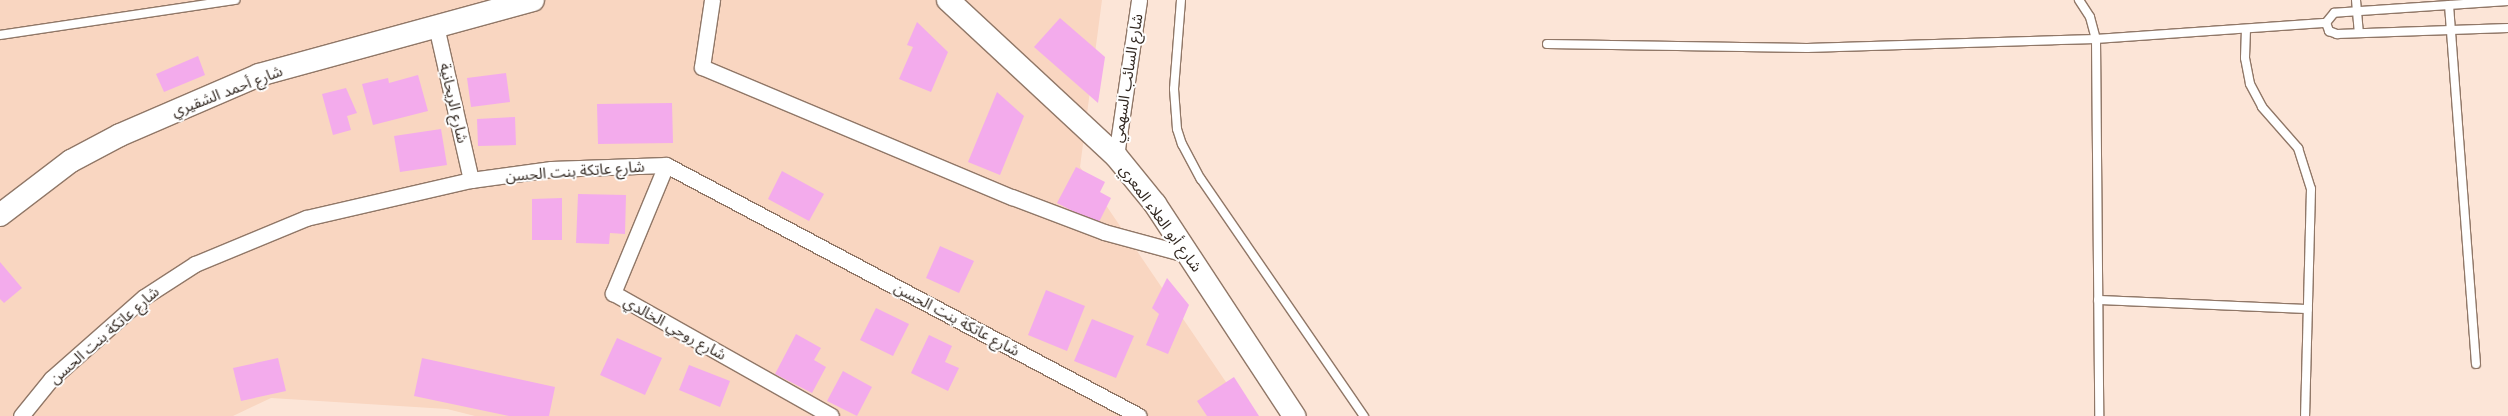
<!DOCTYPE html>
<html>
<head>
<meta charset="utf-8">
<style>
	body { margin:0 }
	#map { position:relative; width:2508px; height:416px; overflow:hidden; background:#fce5d7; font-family:Inter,"Noto Sans Arabic",sans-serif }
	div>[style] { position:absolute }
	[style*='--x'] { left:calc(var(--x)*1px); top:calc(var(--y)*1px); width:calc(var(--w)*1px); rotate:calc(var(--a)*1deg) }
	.built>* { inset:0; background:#f9d6c1 }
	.building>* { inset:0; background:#f3abec }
	.roads { filter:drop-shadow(1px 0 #907767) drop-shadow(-1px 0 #907767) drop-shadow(0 1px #907767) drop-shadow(0 -1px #907767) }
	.lane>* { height:8px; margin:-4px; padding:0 4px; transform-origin:4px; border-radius:4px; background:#fff }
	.street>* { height:15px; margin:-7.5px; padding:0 7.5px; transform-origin:7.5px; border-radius:7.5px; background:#fff }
	.secondary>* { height:22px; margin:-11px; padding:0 11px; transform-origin:11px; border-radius:11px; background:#fff }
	span { translate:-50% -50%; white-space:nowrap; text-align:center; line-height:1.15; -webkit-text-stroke:4px #fff; paint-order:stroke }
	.street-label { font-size:15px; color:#312720 }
</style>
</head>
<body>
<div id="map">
	<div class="built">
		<div style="clip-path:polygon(0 0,1102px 0,1080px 167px,1249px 416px,475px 416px,447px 409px,271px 398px,233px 416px,0 416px)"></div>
	</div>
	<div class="building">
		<div style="clip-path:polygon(1060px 18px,1105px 57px,1098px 103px,1034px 47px)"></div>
		<div style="clip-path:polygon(917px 22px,948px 52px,931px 92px,899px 79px,913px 47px,907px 45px)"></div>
		<div style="clip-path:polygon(198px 56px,205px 75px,164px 92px,156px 74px)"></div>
		<div style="clip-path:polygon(506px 73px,510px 102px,471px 107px,467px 78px)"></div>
		<div style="clip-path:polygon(418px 75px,428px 111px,373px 125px,362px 84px,388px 78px,389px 83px)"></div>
		<div style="clip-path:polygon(346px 88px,357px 113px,347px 116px,351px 130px,333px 135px,322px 94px)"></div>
		<div style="clip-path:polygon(997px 92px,1024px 116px,1000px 175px,968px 162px)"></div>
		<div style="clip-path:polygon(672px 103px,673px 143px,598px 144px,597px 104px)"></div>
		<div style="clip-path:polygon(515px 117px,516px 145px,478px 146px,477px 119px)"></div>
		<div style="clip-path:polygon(441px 129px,447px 165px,400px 172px,394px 136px)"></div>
		<div style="clip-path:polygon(1076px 167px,1105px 182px,1100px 192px,1111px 198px,1098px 224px,1057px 203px)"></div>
		<div style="clip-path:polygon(782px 171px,824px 194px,809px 221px,768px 199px)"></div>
		<div style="clip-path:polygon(578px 194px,626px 195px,625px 234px,610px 233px,609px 244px,576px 243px)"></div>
		<div style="clip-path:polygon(562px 198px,562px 240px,532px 240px,532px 199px)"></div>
		<div style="clip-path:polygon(940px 246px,974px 261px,959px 293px,926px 278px)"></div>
		<div style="clip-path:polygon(0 262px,22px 288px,4px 303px,0 299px)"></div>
		<div style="clip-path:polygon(1167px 278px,1189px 305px,1168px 354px,1146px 345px,1159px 314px,1152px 308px)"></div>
		<div style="clip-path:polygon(1046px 290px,1085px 306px,1067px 351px,1028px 335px)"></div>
		<div style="clip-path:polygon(876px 308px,909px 324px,893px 356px,860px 340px)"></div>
		<div style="clip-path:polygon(1092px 319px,1134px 336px,1116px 378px,1074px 361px)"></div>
		<div style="clip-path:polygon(796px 334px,821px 348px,814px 360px,826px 367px,812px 393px,775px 374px)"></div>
		<div style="clip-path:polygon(929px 335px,952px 346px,945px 362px,959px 368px,948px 391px,911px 373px)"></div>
		<div style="clip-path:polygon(617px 338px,662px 358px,645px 395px,600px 375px)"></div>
		<div style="clip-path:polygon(278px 358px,286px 391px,241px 401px,233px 368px)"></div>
		<div style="clip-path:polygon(422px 358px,555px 387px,549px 416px,509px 416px,414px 396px)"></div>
		<div style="clip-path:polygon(689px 365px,730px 381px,720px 407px,679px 390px)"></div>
		<div style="clip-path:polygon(843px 371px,872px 387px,857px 416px,827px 401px)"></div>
		<div style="clip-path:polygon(1234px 377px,1259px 416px,1207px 416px,1197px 401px)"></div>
	</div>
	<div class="roads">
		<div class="lane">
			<div style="--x:1181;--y:0;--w:89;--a:94.5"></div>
			<div style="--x:1174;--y:89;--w:40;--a:85.7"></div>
			<div style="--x:1177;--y:129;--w:16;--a:72"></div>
			<div style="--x:1182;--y:144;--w:40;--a:62"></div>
			<div style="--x:1201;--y:179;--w:288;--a:55.5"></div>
			<div style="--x:2079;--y:0;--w:20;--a:57"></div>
			<div style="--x:2090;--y:17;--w:23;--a:75"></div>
			<div style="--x:2096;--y:39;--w:377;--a:89.5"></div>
			<div style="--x:2356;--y:0;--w:33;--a:85"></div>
			<div style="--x:2508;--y:1;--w:174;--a:176.1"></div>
			<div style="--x:2334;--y:13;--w:13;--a:129"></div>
			<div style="--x:2326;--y:23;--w:9;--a:69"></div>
			<div style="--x:2329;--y:31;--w:9;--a:21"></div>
			<div style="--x:2337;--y:34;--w:171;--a:-2"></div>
			<div style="--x:2449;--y:5;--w:360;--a:85.7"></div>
			<div style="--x:2246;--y:29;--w:29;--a:92"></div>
			<div style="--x:2245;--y:58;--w:26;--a:79"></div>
			<div style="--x:2250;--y:84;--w:26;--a:62"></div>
			<div style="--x:2262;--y:107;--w:55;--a:48.7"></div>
			<div style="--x:2298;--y:148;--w:43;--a:72.4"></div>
			<div style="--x:2311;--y:189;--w:227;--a:91.5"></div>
			<div style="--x:0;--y:35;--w:238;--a:-8.5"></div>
			<div style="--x:1547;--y:44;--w:260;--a:0.9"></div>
			<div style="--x:1807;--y:48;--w:289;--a:-1.8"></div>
			<div style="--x:2096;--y:39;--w:231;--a:-4"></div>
			<div style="--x:2098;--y:300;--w:210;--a:2.5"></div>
		</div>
		<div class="street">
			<div style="--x:712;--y:0;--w:68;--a:98.5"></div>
			<div style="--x:702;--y:67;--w:336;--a:22.8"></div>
			<div style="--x:1012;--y:197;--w:98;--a:20.8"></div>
			<div style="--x:1104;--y:232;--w:88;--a:15.1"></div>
			<div style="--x:436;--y:26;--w:158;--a:77.2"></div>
			<div style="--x:1116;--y:156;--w:158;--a:-81.6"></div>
			<div style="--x:666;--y:165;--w:139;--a:112.5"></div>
			<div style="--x:613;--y:293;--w:250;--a:29.4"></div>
			<div style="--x:21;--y:416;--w:48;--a:-51"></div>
			<div style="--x:51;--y:379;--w:124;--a:-41.4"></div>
			<div style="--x:144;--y:297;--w:61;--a:-32.9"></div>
			<div style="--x:195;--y:264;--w:120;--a:-22.5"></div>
			<div style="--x:306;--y:218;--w:169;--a:-13"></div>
			<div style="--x:471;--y:180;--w:81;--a:-7.8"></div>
			<div style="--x:551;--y:169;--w:115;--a:-2"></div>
			<div style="--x:666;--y:165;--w:535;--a:27.95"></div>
		</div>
		<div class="secondary">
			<div style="--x:948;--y:0;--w:229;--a:42.9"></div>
			<div style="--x:1116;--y:156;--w:62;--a:50.9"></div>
			<div style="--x:1155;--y:204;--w:254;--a:56.7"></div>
			<div style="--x:0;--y:215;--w:89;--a:-37.3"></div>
			<div style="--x:71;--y:161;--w:55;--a:-28"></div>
			<div style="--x:120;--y:135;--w:151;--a:-23.3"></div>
			<div style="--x:259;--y:75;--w:284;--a:-15.3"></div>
		</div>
	</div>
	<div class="street-label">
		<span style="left:1127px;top:78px;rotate:-81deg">شارع السائب السهمي</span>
		<span style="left:227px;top:91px;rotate:-21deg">شارع أحمد الشقيري</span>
		<span style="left:454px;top:103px;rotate:77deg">شارع الريحانية</span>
		<span style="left:575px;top:171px;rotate:-4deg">شارع عاتكة بنت الحسن</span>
		<span style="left:1161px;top:218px;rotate:54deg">شارع أبو العلاء المعري</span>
		<span style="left:957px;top:319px;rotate:28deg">شارع عاتكة بنت الحسن</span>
		<span style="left:675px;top:328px;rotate:29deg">شارع روحي الخالدي</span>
		<span style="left:104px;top:335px;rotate:-41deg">شارع عاتكة بنت الحسن</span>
	</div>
</div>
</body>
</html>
